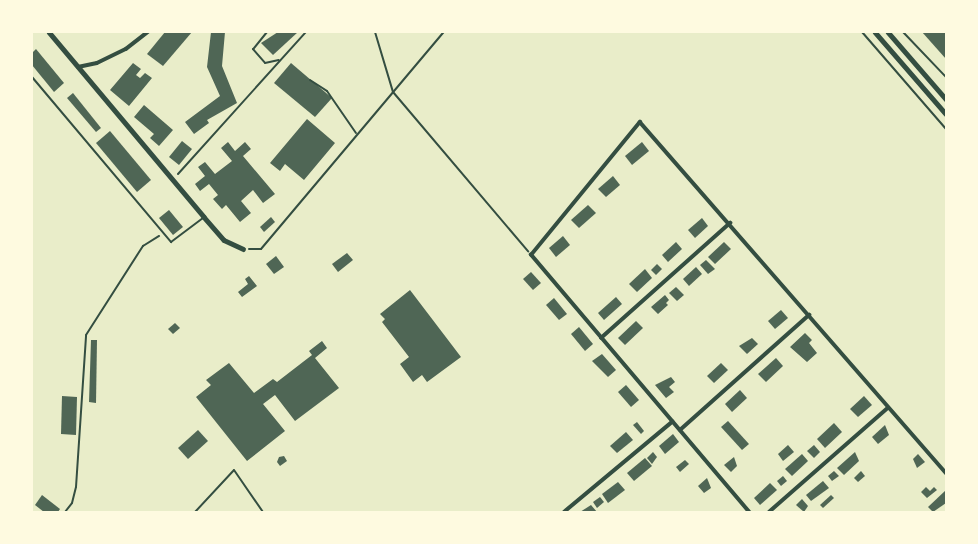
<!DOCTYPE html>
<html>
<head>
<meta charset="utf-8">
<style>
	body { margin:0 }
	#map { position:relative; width:978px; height:544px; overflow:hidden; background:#e9edc9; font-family:Karla,sans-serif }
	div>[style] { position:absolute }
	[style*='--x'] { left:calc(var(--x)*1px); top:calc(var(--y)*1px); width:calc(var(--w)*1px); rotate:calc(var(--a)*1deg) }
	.building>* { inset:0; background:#4f6655 }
	.path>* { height:2px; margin:-1px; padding:0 1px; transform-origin:1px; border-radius:1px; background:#344e41 }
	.service>* { height:2px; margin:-1px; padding:0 1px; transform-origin:1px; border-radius:1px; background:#344e41 }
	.minor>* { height:3.5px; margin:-1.75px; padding:0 1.75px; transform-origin:1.75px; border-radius:1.75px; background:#344e41 }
	.tertiary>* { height:4.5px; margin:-2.25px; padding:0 2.25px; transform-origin:2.25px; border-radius:2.25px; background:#344e41 }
	.secondary>* { height:4.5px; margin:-2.25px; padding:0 2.25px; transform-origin:2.25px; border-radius:2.25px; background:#344e41 }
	span { translate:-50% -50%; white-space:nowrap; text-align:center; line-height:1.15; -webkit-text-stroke:7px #fefae0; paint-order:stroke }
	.frame { position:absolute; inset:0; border:33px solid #fefae0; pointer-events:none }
</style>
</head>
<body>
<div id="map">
	<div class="building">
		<div style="clip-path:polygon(165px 32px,192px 32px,163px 66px,147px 54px)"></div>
		<div style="clip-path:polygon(211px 32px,225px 32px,222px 66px,237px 103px,207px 120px,209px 123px,194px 134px,185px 122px,220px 96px,207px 67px)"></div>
		<div style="clip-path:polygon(278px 32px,298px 32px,273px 55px,261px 43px)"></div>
		<div style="clip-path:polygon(922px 32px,946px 32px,946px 59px)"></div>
		<div style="clip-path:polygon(36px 49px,64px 83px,54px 92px,32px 65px,32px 53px)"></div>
		<div style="clip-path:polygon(133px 63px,141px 69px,136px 75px,140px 78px,145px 73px,152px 78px,129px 106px,110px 90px)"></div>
		<div style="clip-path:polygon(291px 63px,332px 98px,315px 117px,274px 83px)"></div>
		<div style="clip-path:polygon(73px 93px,101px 128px,96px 132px,67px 98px)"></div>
		<div style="clip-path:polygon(144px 105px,173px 130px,159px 146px,150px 138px,154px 134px,134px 117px)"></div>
		<div style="clip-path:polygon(307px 119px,335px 143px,304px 180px,285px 164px,280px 171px,270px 163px)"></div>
		<div style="clip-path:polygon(110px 131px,151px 180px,137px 192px,96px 143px)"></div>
		<div style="clip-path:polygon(182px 141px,192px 149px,179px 165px,169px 157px)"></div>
		<div style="clip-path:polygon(228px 142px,235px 151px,245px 142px,251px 149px,243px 156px,275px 194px,263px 203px,253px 190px,241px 201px,251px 213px,240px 222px,226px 205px,222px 209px,213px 199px,218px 195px,209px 184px,200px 191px,195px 184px,205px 176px,198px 167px,205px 162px,215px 174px,232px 161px,221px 148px)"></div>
		<div style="clip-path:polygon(642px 142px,649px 151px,632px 165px,625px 156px)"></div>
		<div style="clip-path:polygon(613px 176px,620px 185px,606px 197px,598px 189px)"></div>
		<div style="clip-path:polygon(588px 205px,596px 213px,579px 228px,571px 220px)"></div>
		<div style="clip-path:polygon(169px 210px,183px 227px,173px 235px,159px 218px)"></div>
		<div style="clip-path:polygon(271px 217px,275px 222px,264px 232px,260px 227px)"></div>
		<div style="clip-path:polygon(702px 218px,708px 226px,695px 238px,688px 230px)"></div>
		<div style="clip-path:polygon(563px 236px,570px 245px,556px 257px,549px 248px)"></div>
		<div style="clip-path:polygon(676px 242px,682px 249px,668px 262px,662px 255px)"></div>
		<div style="clip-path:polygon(724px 242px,731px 249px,715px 264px,708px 257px)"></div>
		<div style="clip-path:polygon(347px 253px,353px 260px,338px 272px,332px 264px)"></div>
		<div style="clip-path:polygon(276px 256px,284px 267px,274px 274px,266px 264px)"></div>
		<div style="clip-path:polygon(706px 260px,715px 269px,708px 274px,700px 265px)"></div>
		<div style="clip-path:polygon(657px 264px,662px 269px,656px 275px,651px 270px)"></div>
		<div style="clip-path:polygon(696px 267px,702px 274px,689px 286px,683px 279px)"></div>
		<div style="clip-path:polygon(645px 269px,652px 278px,637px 292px,629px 284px)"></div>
		<div style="clip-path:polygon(531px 272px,541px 283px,533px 290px,523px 279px)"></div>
		<div style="clip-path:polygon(249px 276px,257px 286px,242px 297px,238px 292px,248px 284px,245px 279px)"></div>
		<div style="clip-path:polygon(676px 287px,684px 295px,677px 301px,669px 293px)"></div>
		<div style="clip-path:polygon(410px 290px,461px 357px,427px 382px,422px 375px,413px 382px,400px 364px,409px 357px,382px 322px,385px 319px,380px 314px)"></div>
		<div style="clip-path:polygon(665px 295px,669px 300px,666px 303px,668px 305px,658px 314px,651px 307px)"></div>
		<div style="clip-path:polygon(616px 297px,622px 304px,604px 320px,598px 313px)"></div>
		<div style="clip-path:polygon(554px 298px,567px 314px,559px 320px,546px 305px)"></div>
		<div style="clip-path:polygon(781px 310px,788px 318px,775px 329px,768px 321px)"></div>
		<div style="clip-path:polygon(636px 321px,643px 328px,625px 345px,618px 338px)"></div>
		<div style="clip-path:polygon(175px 323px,180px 328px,173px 334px,168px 329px)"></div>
		<div style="clip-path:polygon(579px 327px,593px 344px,585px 351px,571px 334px)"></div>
		<div style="clip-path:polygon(805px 333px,812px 340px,809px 343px,817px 353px,807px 362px,790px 347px)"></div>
		<div style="clip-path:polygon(752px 338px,758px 344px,747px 354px,739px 346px)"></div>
		<div style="clip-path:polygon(91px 340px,97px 340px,96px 403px,89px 402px)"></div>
		<div style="clip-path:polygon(322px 341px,327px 348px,315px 358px,339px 388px,295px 421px,275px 395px,263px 404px,285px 431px,247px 461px,196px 397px,211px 385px,206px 380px,229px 363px,254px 393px,273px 379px,277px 382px,312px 355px,309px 351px)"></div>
		<div style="clip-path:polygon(602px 354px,616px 370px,608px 377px,592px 361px)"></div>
		<div style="clip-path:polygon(776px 358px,783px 366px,766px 382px,758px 374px)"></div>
		<div style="clip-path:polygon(721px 363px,728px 370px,714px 383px,707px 376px)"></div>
		<div style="clip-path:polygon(671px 377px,675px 382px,669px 387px,674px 392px,666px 398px,655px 385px)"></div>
		<div style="clip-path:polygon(626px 385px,639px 400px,631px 407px,618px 392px)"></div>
		<div style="clip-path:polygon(740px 390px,747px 398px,732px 412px,725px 404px)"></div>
		<div style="clip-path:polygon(62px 396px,77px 397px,76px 435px,61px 434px)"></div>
		<div style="clip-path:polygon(864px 396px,872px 405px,858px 417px,850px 409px)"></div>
		<div style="clip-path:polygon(728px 421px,749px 444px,742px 450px,721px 427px)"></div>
		<div style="clip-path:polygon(637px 422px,644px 431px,641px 434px,633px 425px)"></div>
		<div style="clip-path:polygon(834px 423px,842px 432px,825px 448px,817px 439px)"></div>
		<div style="clip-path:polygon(885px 425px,889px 435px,878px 444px,872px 437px)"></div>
		<div style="clip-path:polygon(198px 430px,208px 441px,188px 459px,178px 448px)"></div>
		<div style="clip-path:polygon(626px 432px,633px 440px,617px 453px,610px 446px)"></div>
		<div style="clip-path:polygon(673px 434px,679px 442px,665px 454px,659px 446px)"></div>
		<div style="clip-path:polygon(788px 445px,794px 452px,783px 461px,778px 454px)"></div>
		<div style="clip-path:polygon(814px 445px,820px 452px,814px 458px,807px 451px)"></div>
		<div style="clip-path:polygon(653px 452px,657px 457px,652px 464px,647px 458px)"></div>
		<div style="clip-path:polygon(855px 452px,859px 461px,844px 475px,837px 468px)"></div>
		<div style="clip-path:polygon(802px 454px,808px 461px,792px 476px,785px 469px)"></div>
		<div style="clip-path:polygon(918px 454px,925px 462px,917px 468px,913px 459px)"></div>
		<div style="clip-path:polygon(284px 456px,287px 461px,280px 466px,277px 462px,279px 457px)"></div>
		<div style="clip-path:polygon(734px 457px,737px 466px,731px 472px,724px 465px)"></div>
		<div style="clip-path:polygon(645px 458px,652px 466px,634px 481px,627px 473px)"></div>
		<div style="clip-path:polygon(685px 460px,689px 464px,680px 472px,676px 467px)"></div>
		<div style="clip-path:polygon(834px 471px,839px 476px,832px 481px,828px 476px)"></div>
		<div style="clip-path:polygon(861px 471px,865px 476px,858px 482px,854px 478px)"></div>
		<div style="clip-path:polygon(783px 476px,787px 481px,781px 486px,777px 481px)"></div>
		<div style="clip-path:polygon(707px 478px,711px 488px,704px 493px,698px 486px)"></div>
		<div style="clip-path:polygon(823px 481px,829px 488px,811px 501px,806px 495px)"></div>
		<div style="clip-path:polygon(618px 482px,625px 490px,608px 503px,602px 494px)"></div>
		<div style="clip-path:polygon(770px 483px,777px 490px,760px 505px,754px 498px)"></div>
		<div style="clip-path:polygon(926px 487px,930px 491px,934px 487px,937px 490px,927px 498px,921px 492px)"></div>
		<div style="clip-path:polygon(946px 490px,946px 503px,933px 512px,928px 507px)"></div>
		<div style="clip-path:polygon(42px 495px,60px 509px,58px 512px,44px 512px,35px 505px)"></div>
		<div style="clip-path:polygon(831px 495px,834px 498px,823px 508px,820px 505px)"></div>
		<div style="clip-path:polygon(600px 497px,604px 502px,597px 508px,593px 502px)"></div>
		<div style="clip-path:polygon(802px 499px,808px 506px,804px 512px,796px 505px)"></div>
		<div style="clip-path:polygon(591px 505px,597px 512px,580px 512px)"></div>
	</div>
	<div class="path">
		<div style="--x:267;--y:32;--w:22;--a:129"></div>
		<div style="--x:253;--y:49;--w:18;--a:49"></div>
		<div style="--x:265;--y:63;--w:14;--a:-12"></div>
		<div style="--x:375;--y:32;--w:63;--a:73.3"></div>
		<div style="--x:393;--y:92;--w:209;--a:49.7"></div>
		<div style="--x:862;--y:32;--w:128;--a:49.1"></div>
		<div style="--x:903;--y:32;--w:62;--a:46.3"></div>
		<div style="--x:310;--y:80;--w:20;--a:33"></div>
		<div style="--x:327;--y:91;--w:51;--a:55.4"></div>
		<div style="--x:178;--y:174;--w:191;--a:-48"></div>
		<div style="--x:249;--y:249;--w:12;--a:0"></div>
		<div style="--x:261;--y:249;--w:284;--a:-49.9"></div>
		<div style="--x:65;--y:512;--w:11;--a:-52"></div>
		<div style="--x:72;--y:503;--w:16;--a:-76"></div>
		<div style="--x:76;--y:487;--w:152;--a:-86.2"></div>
		<div style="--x:86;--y:335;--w:106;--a:-57.4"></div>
		<div style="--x:143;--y:246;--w:19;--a:-32"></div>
		<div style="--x:195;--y:512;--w:57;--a:-47.1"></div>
		<div style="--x:234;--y:470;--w:51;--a:55.4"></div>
	</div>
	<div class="service">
		<div style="--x:32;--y:77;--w:216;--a:49.9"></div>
		<div style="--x:171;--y:242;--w:40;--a:-37"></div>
	</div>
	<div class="minor">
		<div style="--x:78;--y:67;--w:19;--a:-12"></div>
		<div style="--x:97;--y:63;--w:32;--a:-26"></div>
		<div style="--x:126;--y:49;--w:28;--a:-38"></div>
		<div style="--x:601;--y:338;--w:173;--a:-41.7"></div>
		<div style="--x:680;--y:430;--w:173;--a:-41.7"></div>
		<div style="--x:564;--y:512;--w:141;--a:-39.8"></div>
		<div style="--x:749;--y:512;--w:337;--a:-130.3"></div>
		<div style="--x:531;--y:255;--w:172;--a:-50.7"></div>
		<div style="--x:640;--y:122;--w:466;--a:48.9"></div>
		<div style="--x:769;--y:512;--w:158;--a:-41.2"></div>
	</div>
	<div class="tertiary">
		<div style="--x:49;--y:32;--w:241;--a:50"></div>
		<div style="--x:204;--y:217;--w:30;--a:49"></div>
		<div style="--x:224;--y:240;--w:21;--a:25"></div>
	</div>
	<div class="secondary">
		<div style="--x:875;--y:32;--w:108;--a:49.1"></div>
		<div style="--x:888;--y:32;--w:89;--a:49.1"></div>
	</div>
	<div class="frame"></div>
</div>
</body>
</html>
